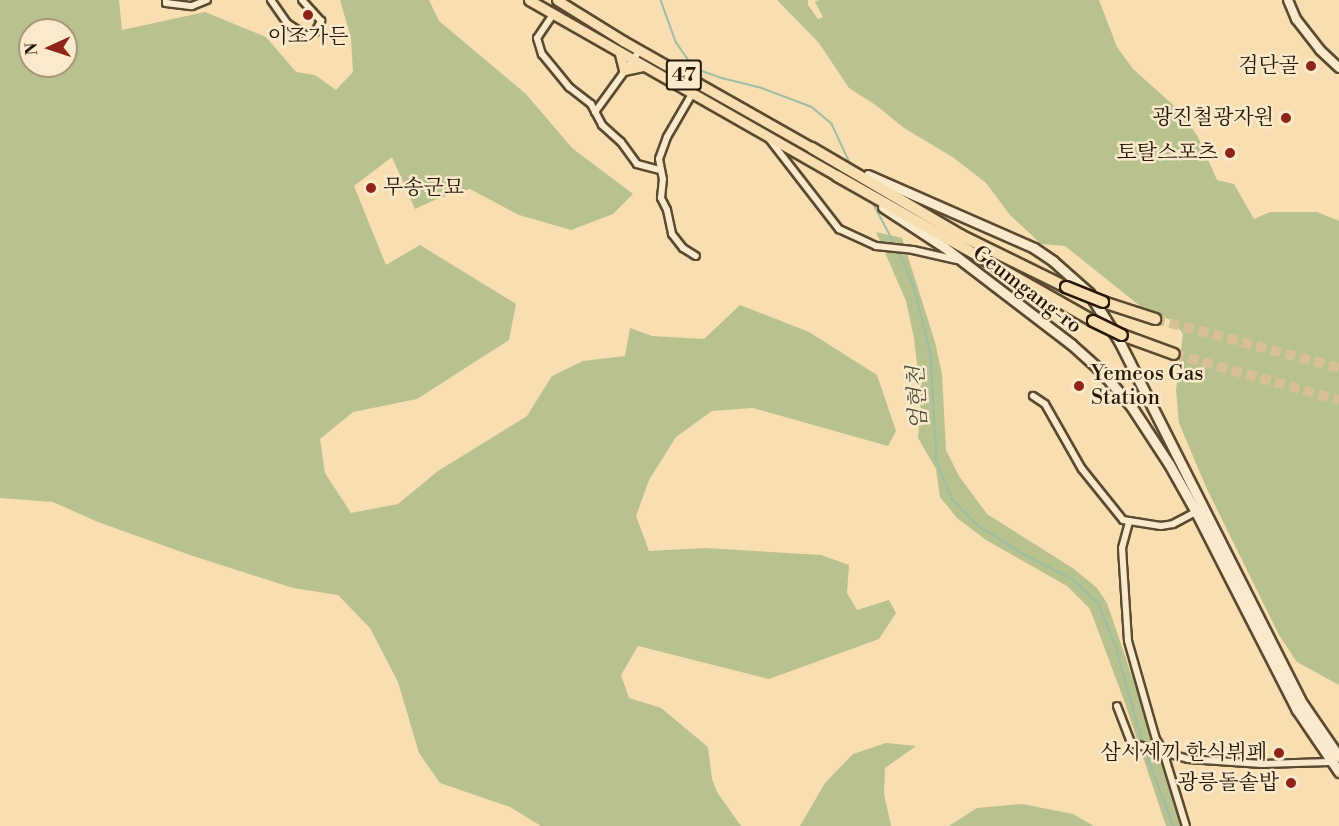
<!DOCTYPE html>
<html>
<head>
<meta charset="utf-8">
<style>
	body { margin:0 }
	#map { position:relative; width:1339px; height:826px; overflow:hidden; background:#f8deb0; font-family:"Libre Bodoni","Noto Serif KR",serif }
	div>[style] { position:absolute }
	[style*='--x'] { left:calc(var(--x)*1px); top:calc(var(--y)*1px); width:calc(var(--w)*1px); rotate:calc(var(--a)*1deg) }
	.green>* { inset:0; background:#b8c28f }
	.stream>* { height:1.5px; margin:-0.75px; padding:0 0.75px; transform-origin:0.75px; border-radius:0.75px; background:#9fbda6 }
	.trunk-tunnel>* { height:10px; margin-top:-5px; transform-origin:0; background:repeating-linear-gradient(90deg,#d8c096 0 10px,transparent 0 15px) }
	.roads { filter:drop-shadow(2px 0 #5a4a30) drop-shadow(-2px 0 #5a4a30) drop-shadow(0 2px #5a4a30) drop-shadow(0 -2px #5a4a30) }
	.minor>* { height:6px; margin:-3px; padding:0 3px; transform-origin:3px; border-radius:3px; background:#faeacc }
	.tertiary>* { height:8px; margin:-4px; padding:0 4px; transform-origin:4px; border-radius:4px; background:#faeacc }
	.secondary>* { height:9px; margin:-4.5px; padding:0 4.5px; transform-origin:4.5px; border-radius:4.5px; background:#faeacc }
	.primary>* { height:9px; margin:-4.5px; padding:0 4.5px; transform-origin:4.5px; border-radius:4.5px; background:#f8deb0 }
	.trunk>* { height:10px; margin:-5px; padding:0 5px; transform-origin:5px; border-radius:5px; background:#f8deb0 }
	.bridges { filter:drop-shadow(2px 0 #251806) drop-shadow(-2px 0 #251806) drop-shadow(0 2px #251806) drop-shadow(0 -2px #251806) }
	.trunk-bridge>* { height:10px; margin:-5px; padding:0 5px; transform-origin:5px; border-radius:5px; background:#f8deb0 }
	.dots>* { width:16px; height:16px; translate:-50% -50%; box-sizing:border-box; border:3px solid #faeacc; border-radius:50% }
	span { translate:-50% -50%; white-space:nowrap; text-align:center; line-height:1.15; -webkit-text-stroke:5px #faeacc; paint-order:stroke }
	.shield-label span { padding:2px 4px; background:#faeacc; border:2px solid; border-radius:4px; -webkit-text-stroke-width:0 }
	.shield-label { font-size:20px; color:#251806; font-weight:700 }
	.poi-label { font-size:21px; color:#251806 }
	.right { translate:-100% -50%; text-align:right }
	.left { translate:0 -50%; text-align:left }
	.street-label { font-size:21px; color:#251806 }
	.water-label { font-size:22px; color:#50523e; font-style:italic }
	.north { position:absolute; left:18px; top:18px; width:60px; height:60px; box-sizing:border-box; background:#faeacc; border:2px solid #a5967d; border-radius:50%; rotate:267deg; font-size:16px; font-weight:700; line-height:24px; text-align:center; color:#251806 }
	.north::after { content:''; display:block; margin:auto; width:21px; height:27px; background:#8f2418; clip-path:polygon(50% 0,100% 100%,50% 72%,0 100%) }
</style>
</head>
<body>
<div id="map">
	<div class="green">
		<div style="clip-path:polygon(evenodd,0 0,119px 0,122px 30px,205px 12px,266px 37px,296px 72px,315px 75px,336px 90px,353px 72px,351px 38px,340px 0,429px 0,439px 21px,526px 94px,572px 148px,633px 194px,613px 214px,571px 230px,519px 215px,470px 189px,439px 198px,415px 209px,392px 157px,354px 186px,386px 265px,420px 245px,516px 304px,509px 340px,417px 399px,353px 412px,320px 439px,325px 473px,351px 513px,398px 504px,438px 471px,527px 416px,552px 376px,583px 361px,625px 356px,630px 328px,652px 336px,704px 339px,740px 305px,809px 332px,877px 375px,896px 431px,888px 446px,753px 408px,712px 411px,676px 437px,649px 480px,636px 516px,649px 551px,705px 548px,821px 555px,849px 565px,847px 593px,857px 610px,889px 600px,896px 613px,879px 639px,769px 679px,638px 646px,621px 675px,629px 698px,661px 708px,708px 747px,712px 779px,717px 792px,741px 826px,541px 826px,510px 807px,440px 783px,419px 753px,398px 682px,370px 628px,338px 595px,293px 588px,193px 556px,98px 522px,53px 502px,0 498px,0 0,30px 30px,66px 30px,66px 66px,30px 66px,30px 30px)"></div>
		<div style="clip-path:polygon(777px 0,808px 0,808px 5px,818px 19px,823px 17px,815px 2px,819px 0,1099px 0,1117px 47px,1133px 69px,1181px 112px,1198px 137px,1217px 180px,1234px 184px,1254px 219px,1270px 212px,1317px 212px,1339px 221px,1339px 685px,1297px 662px,1279px 635px,1206px 487px,1179px 423px,1176px 390px,1183px 334px,1172px 320px,1150px 314px,1065px 246px,1041px 244px,1010px 215px,986px 183px,954px 158px,904px 128px,877px 106px,849px 88px,819px 43px)"></div>
		<div style="clip-path:polygon(876px 232px,902px 238px,935px 342px,942px 374px,946px 450px,959px 476px,987px 514px,1074px 569px,1097px 588px,1107px 603px,1183px 826px,1166px 826px,1126px 706px,1090px 609px,1067px 586px,986px 540px,957px 518px,940px 497px,936px 469px,918px 438px,921px 399px,914px 338px,906px 301px)"></div>
		<div style="clip-path:polygon(886px 743px,916px 746px,885px 768px,884px 794px,891px 826px,800px 826px,825px 783px,853px 754px)"></div>
		<div style="clip-path:polygon(1022px 804px,1073px 814px,1094px 826px,949px 826px,977px 808px)"></div>
	</div>
	<div class="stream">
		<div style="--x:661;--y:0;--w:45;--a:70.3"></div>
		<div style="--x:676;--y:42;--w:32;--a:55"></div>
		<div style="--x:694;--y:68;--w:30;--a:20"></div>
		<div style="--x:722;--y:78;--w:41;--a:14"></div>
		<div style="--x:762;--y:88;--w:53;--a:20.8"></div>
		<div style="--x:812;--y:107;--w:26;--a:40"></div>
		<div style="--x:832;--y:124;--w:45;--a:65.1"></div>
		<div style="--x:873;--y:203;--w:49;--a:61.9"></div>
		<div style="--x:898;--y:250;--w:39;--a:66"></div>
		<div style="--x:914;--y:286;--w:70;--a:76"></div>
		<div style="--x:931;--y:354;--w:108;--a:86.8"></div>
		<div style="--x:937;--y:462;--w:41;--a:67.2"></div>
		<div style="--x:953;--y:500;--w:35;--a:46"></div>
		<div style="--x:977;--y:525;--w:57;--a:32"></div>
		<div style="--x:1025;--y:555;--w:55;--a:27"></div>
		<div style="--x:1074;--y:580;--w:35;--a:44"></div>
		<div style="--x:1099;--y:604;--w:46;--a:68.4"></div>
		<div style="--x:1116;--y:647;--w:100;--a:74.3"></div>
		<div style="--x:1144;--y:748;--w:84;--a:69"></div>
	</div>
	<div class="trunk-tunnel">
		<div style="--x:1155;--y:319;--w:190;--a:14.9"></div>
		<div style="--x:1174;--y:354;--w:171;--a:15.6"></div>
	</div>
	<div class="roads">
		<div class="minor">
			<div style="--x:166;--y:0;--w:3;--a:90"></div>
			<div style="--x:166;--y:3;--w:26;--a:7"></div>
			<div style="--x:192;--y:6;--w:16;--a:-22"></div>
			<div style="--x:271;--y:0;--w:28;--a:55"></div>
			<div style="--x:287;--y:23;--w:23;--a:34"></div>
			<div style="--x:306;--y:36;--w:10;--a:-24"></div>
			<div style="--x:315;--y:32;--w:13;--a:-61"></div>
			<div style="--x:321;--y:21;--w:28;--a:-132"></div>
			<div style="--x:554;--y:13;--w:30;--a:124"></div>
			<div style="--x:537;--y:38;--w:17;--a:73"></div>
			<div style="--x:542;--y:54;--w:43;--a:50.7"></div>
			<div style="--x:569;--y:87;--w:28;--a:38"></div>
			<div style="--x:591;--y:104;--w:24;--a:62"></div>
			<div style="--x:602;--y:125;--w:25;--a:42"></div>
			<div style="--x:621;--y:142;--w:27;--a:54"></div>
			<div style="--x:637;--y:164;--w:24;--a:15"></div>
			<div style="--x:692;--y:94;--w:50;--a:120.2"></div>
			<div style="--x:667;--y:137;--w:23;--a:110"></div>
			<div style="--x:659;--y:159;--w:20;--a:79"></div>
			<div style="--x:663;--y:179;--w:19;--a:96"></div>
			<div style="--x:661;--y:198;--w:13;--a:63"></div>
			<div style="--x:667;--y:210;--w:25;--a:78"></div>
			<div style="--x:672;--y:234;--w:18;--a:52"></div>
			<div style="--x:683;--y:248;--w:15;--a:32"></div>
			<div style="--x:595;--y:112;--w:77;--a:-54"></div>
			<div style="--x:770;--y:140;--w:113;--a:52.2"></div>
			<div style="--x:839;--y:229;--w:41;--a:24.7"></div>
			<div style="--x:876;--y:246;--w:37;--a:6"></div>
			<div style="--x:913;--y:250;--w:45;--a:12.8"></div>
			<div style="--x:1033;--y:396;--w:14;--a:34"></div>
			<div style="--x:1045;--y:404;--w:75;--a:60.4"></div>
			<div style="--x:1082;--y:469;--w:65;--a:51.2"></div>
			<div style="--x:1123;--y:520;--w:38;--a:9"></div>
			<div style="--x:1161;--y:526;--w:12;--a:-9"></div>
			<div style="--x:1173;--y:524;--w:26;--a:-28"></div>
			<div style="--x:1129;--y:522;--w:27;--a:105"></div>
			<div style="--x:1122;--y:548;--w:93;--a:86.3"></div>
			<div style="--x:1128;--y:641;--w:102;--a:74.1"></div>
			<div style="--x:1156;--y:739;--w:14;--a:60"></div>
			<div style="--x:1163;--y:751;--w:78;--a:73"></div>
			<div style="--x:1117;--y:706;--w:40;--a:69"></div>
			<div style="--x:1131;--y:743;--w:59;--a:15.7"></div>
			<div style="--x:1188;--y:759;--w:74;--a:3.9"></div>
			<div style="--x:1262;--y:764;--w:68;--a:-1.7"></div>
		</div>
		<div class="tertiary">
			<div style="--x:1288;--y:0;--w:21;--a:67"></div>
			<div style="--x:1296;--y:19;--w:39;--a:52"></div>
			<div style="--x:1320;--y:50;--w:26;--a:43"></div>
		</div>
		<div class="secondary">
			<div style="--x:868;--y:175;--w:181;--a:23.7"></div>
			<div style="--x:1034;--y:248;--w:23;--a:34"></div>
			<div style="--x:1053;--y:261;--w:48;--a:41.6"></div>
			<div style="--x:1089;--y:293;--w:57;--a:58"></div>
			<div style="--x:1119;--y:341;--w:402;--a:63.2"></div>
			<div style="--x:1300;--y:700;--w:69;--a:55.6"></div>
			<div style="--x:883;--y:207;--w:73;--a:33.3"></div>
			<div style="--x:944;--y:247;--w:160;--a:37.4"></div>
			<div style="--x:1071;--y:344;--w:38;--a:42"></div>
			<div style="--x:1099;--y:369;--w:49;--a:49.1"></div>
			<div style="--x:1131;--y:406;--w:69;--a:56.8"></div>
			<div style="--x:1169;--y:464;--w:55;--a:60.6"></div>
			<div style="--x:1196;--y:512;--w:222;--a:63"></div>
			<div style="--x:1297;--y:710;--w:75;--a:55.9"></div>
		</div>
		<div class="primary">
			<div style="--x:529;--y:0;--w:355;--a:29.7"></div>
			<div style="--x:557;--y:0;--w:78;--a:31.8"></div>
			<div style="--x:623;--y:41;--w:217;--a:29.5"></div>
			<div style="--x:620;--y:54;--w:16;--a:76"></div>
			<div style="--x:624;--y:70;--w:19;--a:-12"></div>
		</div>
		<div class="trunk">
			<div style="--x:812;--y:148;--w:172;--a:30.4"></div>
			<div style="--x:960;--y:235;--w:118;--a:26.1"></div>
			<div style="--x:837;--y:176;--w:294;--a:29.5"></div>
			<div style="--x:1103;--y:302;--w:55;--a:18.1"></div>
			<div style="--x:1122;--y:335;--w:55;--a:20.1"></div>
		</div>
	</div>
	<div class="bridges">
		<div class="trunk-bridge">
			<div style="--x:1066;--y:287;--w:40;--a:22"></div>
			<div style="--x:1093;--y:321;--w:32;--a:26"></div>
		</div>
	</div>
	<div class="dots">
		<div style="left:308px;top:15px;background:#8f2418"></div>
		<div style="left:1311px;top:66px;background:#8f2418"></div>
		<div style="left:1286px;top:118px;background:#8f2418"></div>
		<div style="left:1230px;top:153px;background:#8f2418"></div>
		<div style="left:371px;top:188px;background:#8f2418"></div>
		<div style="left:1079px;top:386px;background:#8f2418"></div>
		<div style="left:1279px;top:753px;background:#8f2418"></div>
		<div style="left:1291px;top:783px;background:#8f2418"></div>
	</div>
	<div class="shield-label">
		<span style="left:684px;top:75px">47</span>
	</div>
	<div class="poi-label">
		<span style="left:308px;top:37px">이조가든</span>
		<span class="right" style="left:1299px;top:66px">검단골</span>
		<span class="right" style="left:1274px;top:118px">광진철광자원</span>
		<span class="right" style="left:1218px;top:153px">토탈스포츠</span>
		<span class="left" style="left:383px;top:188px">무송군묘</span>
		<span class="left" style="left:1091px;top:386px">Yemeos Gas<br>Station</span>
		<span class="right" style="left:1267px;top:753px">삼시세끼 한식뷔페</span>
		<span class="right" style="left:1279px;top:783px">광릉돌솥밥</span>
	</div>
	<div class="street-label">
		<span style="left:1027px;top:290px;rotate:37deg">Geumgang-ro</span>
	</div>
	<div class="water-label">
		<span style="left:918px;top:398px;rotate:-93deg">엄현천</span>
	</div>
	<div class="north">N</div>
</div>
</body>
</html>
